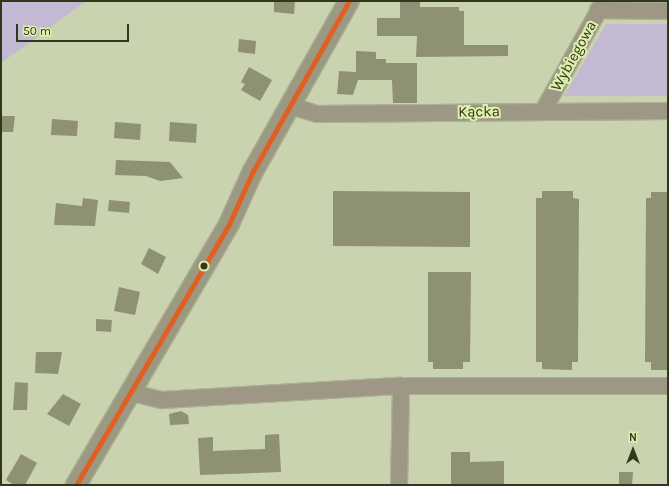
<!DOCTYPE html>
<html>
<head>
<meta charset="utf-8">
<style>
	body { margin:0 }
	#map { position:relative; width:669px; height:486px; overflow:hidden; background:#cad3af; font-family:Karla,sans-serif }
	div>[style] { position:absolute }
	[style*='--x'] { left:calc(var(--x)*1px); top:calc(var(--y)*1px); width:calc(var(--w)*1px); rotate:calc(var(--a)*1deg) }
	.green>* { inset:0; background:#c3b9d3 }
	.building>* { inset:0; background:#8f9174 }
	.roads { filter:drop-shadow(1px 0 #aab194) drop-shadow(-1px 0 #aab194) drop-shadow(0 1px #aab194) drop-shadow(0 -1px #aab194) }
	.minor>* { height:16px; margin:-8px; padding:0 8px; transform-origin:8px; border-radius:8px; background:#9f9785 }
	.major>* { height:20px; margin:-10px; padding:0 10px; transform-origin:10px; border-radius:10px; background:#9c9982 }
	.bus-1>* { height:5px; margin:-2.5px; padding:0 2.5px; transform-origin:2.5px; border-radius:2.5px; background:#df6022 }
	.dots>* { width:11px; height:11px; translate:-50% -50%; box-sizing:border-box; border:2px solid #dfefad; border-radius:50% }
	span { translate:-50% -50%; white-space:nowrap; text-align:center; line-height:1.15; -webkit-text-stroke:4px #dfefad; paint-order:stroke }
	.street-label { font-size:15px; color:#31371d }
	.frame { position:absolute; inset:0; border:2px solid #31371d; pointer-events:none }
	.north { position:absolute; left:613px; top:430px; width:40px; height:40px; -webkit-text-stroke:3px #dfefad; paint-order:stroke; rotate:0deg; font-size:11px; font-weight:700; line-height:16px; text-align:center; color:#31371d }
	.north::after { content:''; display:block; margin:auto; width:14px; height:18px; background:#31371d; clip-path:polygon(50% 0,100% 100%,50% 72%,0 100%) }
	.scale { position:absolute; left:16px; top:24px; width:113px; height:18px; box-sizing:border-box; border:2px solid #31371d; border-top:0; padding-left:5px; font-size:12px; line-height:14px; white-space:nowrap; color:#31371d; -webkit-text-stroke:3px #dfefad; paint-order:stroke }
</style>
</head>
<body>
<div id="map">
	<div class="green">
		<div style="clip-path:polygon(1px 1px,67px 1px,85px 2px,1px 63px)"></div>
		<div style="clip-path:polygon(606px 24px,668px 24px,668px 96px,564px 96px)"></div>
	</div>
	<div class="building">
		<div style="clip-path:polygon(274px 1px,295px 1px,294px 14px,274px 12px)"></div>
		<div style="clip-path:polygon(400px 1px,420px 1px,420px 7px,459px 7px,459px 11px,464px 11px,464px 45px,508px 45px,508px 56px,416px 57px,417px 36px,377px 36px,377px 18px,400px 18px)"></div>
		<div style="clip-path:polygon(239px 39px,256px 41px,255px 54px,238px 52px)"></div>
		<div style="clip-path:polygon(356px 51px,376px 52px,376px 59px,386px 59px,386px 63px,417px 63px,417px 103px,393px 103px,392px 80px,358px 80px,353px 95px,337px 94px,339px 71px,356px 72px)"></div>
		<div style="clip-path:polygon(249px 67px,272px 80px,260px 101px,241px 90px,245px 84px,241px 82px)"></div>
		<div style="clip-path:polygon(1px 116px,15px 116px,13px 132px,1px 132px)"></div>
		<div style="clip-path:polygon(52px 119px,78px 121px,77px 136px,51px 135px)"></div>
		<div style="clip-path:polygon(115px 122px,141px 124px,140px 140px,114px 138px)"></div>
		<div style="clip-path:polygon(170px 122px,197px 124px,196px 143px,169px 141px)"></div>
		<div style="clip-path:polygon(116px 160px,170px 162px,183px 178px,160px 181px,146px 176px,115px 175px)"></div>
		<div style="clip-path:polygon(333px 191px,470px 192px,470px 247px,333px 246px)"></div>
		<div style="clip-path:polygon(542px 191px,573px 191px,573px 198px,579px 199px,578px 362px,572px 362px,572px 370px,542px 369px,542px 362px,536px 362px,536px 198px,542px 198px)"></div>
		<div style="clip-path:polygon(651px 192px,668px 192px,668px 370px,651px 370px,651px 362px,645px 362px,646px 198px,651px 198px)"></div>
		<div style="clip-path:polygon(83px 198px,98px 200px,95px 226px,54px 225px,56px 203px,82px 206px)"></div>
		<div style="clip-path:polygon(109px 200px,130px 202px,129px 213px,108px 211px)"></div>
		<div style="clip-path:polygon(149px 248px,166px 257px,158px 274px,141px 264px)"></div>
		<div style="clip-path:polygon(428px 272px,471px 272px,470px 362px,463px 362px,463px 369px,433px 369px,433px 362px,428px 362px)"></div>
		<div style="clip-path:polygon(119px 287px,140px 292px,135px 315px,114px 311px)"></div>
		<div style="clip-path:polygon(96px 319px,112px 320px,111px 332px,96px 331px)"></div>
		<div style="clip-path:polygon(36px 352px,62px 352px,58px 374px,35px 373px)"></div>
		<div style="clip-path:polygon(15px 382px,28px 383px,27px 410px,13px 410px)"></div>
		<div style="clip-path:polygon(63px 394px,81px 404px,69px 426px,47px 414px)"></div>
		<div style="clip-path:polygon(181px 411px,188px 415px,189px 424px,170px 425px,169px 414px)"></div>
		<div style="clip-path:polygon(279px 434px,281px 472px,200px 475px,198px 438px,213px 437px,213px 451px,265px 449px,265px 435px)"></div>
		<div style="clip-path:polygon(451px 452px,470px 452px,470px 462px,504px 461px,504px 485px,451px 485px)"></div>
		<div style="clip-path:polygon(21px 454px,37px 463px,25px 485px,14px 485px,6px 480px)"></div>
		<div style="clip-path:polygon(619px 472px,633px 472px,632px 485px,619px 485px)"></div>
	</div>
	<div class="roads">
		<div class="minor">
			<div style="--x:598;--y:10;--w:70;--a:0.8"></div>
			<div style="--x:291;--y:106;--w:27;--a:17"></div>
			<div style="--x:317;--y:114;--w:351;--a:-0.5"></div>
			<div style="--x:543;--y:111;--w:126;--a:-61"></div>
			<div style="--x:129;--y:392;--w:34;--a:14"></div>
			<div style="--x:162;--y:400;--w:239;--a:-3.4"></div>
			<div style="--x:401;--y:386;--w:267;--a:0"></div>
			<div style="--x:399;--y:485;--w:99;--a:-88.8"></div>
		</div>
		<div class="major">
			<div style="--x:76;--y:485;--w:303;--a:-59.6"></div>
			<div style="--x:229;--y:224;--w:56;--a:-65.7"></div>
			<div style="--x:252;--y:173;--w:197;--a:-60.6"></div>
		</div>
	</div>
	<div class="bus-1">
		<div style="--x:76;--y:485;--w:303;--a:-59.6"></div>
		<div style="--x:229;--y:224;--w:56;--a:-65.7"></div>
		<div style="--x:252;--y:173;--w:197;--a:-60.6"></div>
	</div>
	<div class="dots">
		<div style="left:204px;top:266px;background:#31371d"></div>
	</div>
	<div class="street-label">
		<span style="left:574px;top:56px;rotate:-61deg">Wybiegowa</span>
		<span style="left:479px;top:112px;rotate:-1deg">Kącka</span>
	</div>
	<div class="frame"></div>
	<div class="north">N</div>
	<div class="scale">50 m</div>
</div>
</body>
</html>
